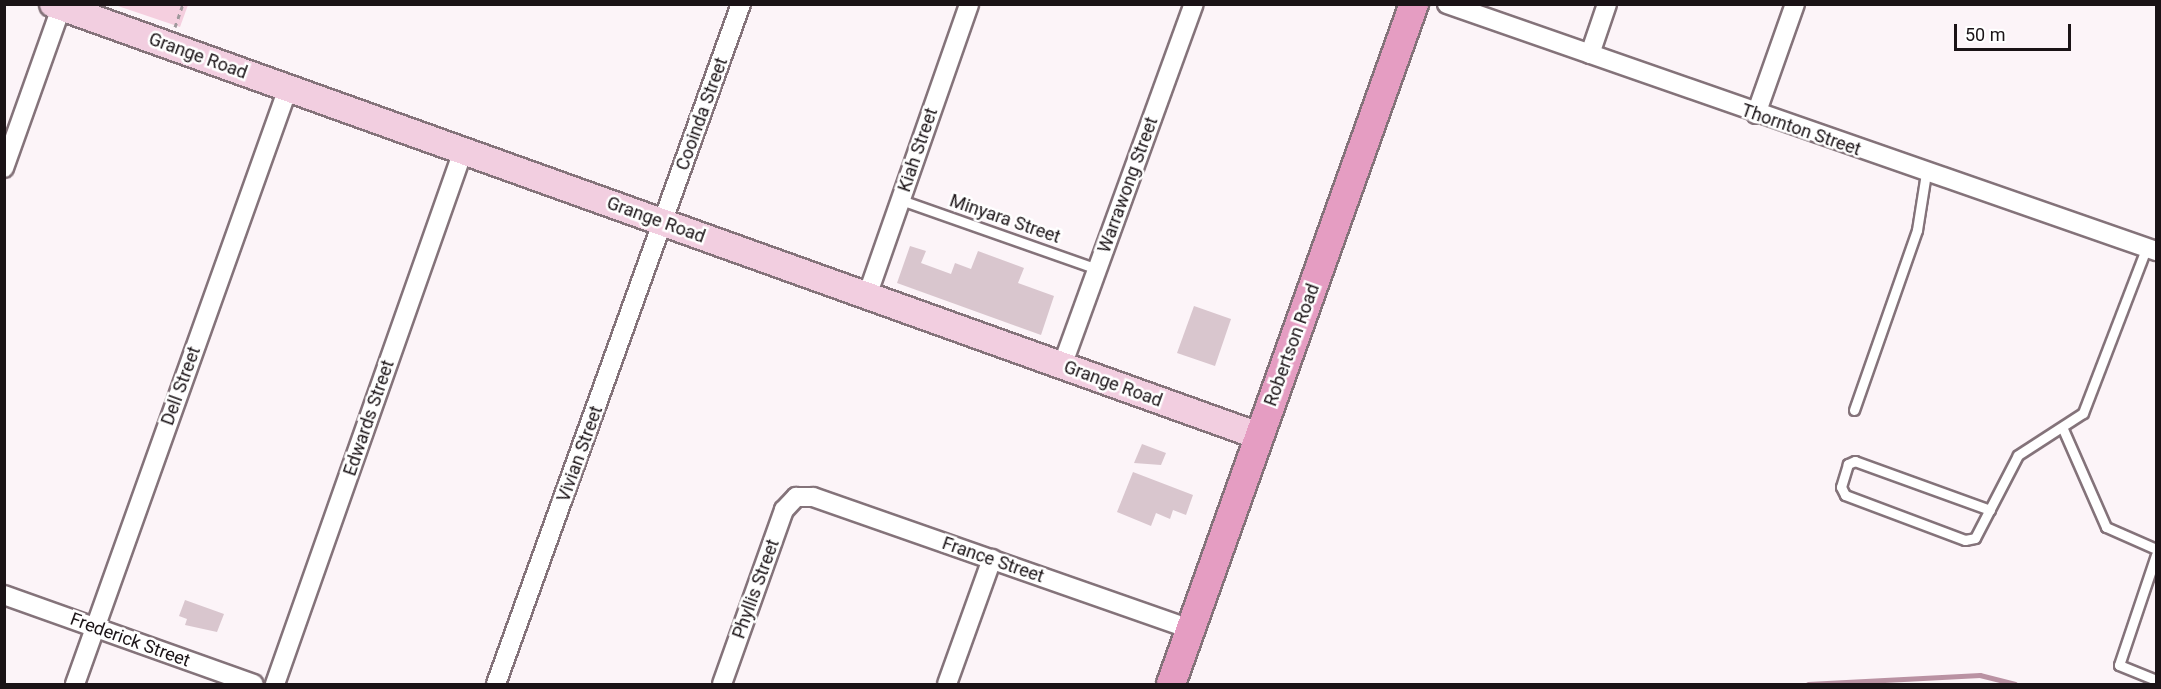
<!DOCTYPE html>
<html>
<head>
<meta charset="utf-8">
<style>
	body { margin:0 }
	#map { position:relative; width:2161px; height:689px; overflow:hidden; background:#fcf4f8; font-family:Roboto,sans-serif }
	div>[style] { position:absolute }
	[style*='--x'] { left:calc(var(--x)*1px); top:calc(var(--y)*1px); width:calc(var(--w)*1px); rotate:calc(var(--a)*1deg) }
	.green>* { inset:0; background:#f5cfdf }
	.stream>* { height:4.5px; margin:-2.25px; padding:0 2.25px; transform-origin:2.25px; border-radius:2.25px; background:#ba92a3 }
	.building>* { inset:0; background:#d9c6ce }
	.path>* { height:3px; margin-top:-1.5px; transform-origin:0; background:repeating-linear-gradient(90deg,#a0989c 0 4.5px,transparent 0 9px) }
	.roads { filter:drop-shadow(2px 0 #84737a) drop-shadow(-2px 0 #84737a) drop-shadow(0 2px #84737a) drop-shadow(0 -2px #84737a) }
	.lane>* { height:9px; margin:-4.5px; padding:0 4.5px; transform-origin:4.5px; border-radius:4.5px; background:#fff }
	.street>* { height:18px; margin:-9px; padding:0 9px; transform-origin:9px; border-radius:9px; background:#fff }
	.secondary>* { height:26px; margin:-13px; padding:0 13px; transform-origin:13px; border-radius:13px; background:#f2cee0 }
	.primary>* { height:28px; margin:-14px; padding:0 14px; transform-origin:14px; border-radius:14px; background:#e59dc2 }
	span { translate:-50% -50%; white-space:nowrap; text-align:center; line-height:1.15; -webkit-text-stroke:5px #fff; paint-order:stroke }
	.street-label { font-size:18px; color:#1a1316 }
	.frame { position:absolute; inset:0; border:6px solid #1a1316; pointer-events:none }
	.scale { position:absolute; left:1954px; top:24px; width:117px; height:27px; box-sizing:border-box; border:3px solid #1a1316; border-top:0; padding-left:8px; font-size:18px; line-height:21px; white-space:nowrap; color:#1a1316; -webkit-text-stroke:4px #fff; paint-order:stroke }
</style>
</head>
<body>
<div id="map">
	<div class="green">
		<div style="clip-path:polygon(115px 5px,188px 5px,180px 27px)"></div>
	</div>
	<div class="stream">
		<div style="--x:1808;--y:684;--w:172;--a:-3"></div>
		<div style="--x:1980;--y:675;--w:36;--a:14"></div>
	</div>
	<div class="building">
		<div style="clip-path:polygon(910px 246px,926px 251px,921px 263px,951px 274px,955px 263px,971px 269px,978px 251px,1024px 268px,1018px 283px,1054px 296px,1041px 335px,897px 283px)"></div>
		<div style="clip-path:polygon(1194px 306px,1231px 319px,1215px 366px,1177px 353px)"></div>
		<div style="clip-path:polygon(1142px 444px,1166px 453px,1161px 465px,1134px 463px)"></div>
		<div style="clip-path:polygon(1133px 472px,1193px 495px,1186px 515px,1173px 510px,1170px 519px,1156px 513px,1151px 526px,1117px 512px)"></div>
		<div style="clip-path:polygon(185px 600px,224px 614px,217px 632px,185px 625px,187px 619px,179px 616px)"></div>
	</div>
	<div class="path">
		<div style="--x:175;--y:27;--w:24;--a:-71"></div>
	</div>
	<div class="roads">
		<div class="lane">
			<div style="--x:901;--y:200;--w:208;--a:19.4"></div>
			<div style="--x:1854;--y:410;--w:191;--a:-70.7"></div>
			<div style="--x:1917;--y:230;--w:58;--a:-81"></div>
			<div style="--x:2063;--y:429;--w:107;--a:66.3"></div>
			<div style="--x:2106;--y:527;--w:55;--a:23.7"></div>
			<div style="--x:1990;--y:510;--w:144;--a:-160.1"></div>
			<div style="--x:1855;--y:461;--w:8;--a:157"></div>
			<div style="--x:1848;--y:464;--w:24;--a:107"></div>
			<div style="--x:1841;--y:487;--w:9;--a:63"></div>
			<div style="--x:1845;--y:495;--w:128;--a:20.6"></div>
			<div style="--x:1965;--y:540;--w:10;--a:-11"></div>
			<div style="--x:1975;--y:538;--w:93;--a:-62.6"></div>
			<div style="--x:2018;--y:455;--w:77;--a:-32.9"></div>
			<div style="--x:2083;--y:413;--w:176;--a:-69"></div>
			<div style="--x:2156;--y:555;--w:116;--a:108.6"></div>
			<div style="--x:2119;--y:665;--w:40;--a:22"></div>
		</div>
		<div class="street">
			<div style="--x:1447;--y:4;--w:751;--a:19.21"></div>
			<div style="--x:1590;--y:54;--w:53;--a:-71.2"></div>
			<div style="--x:1756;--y:114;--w:117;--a:-70.5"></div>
			<div style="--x:4;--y:168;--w:170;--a:-70.4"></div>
			<div style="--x:867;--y:296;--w:309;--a:-70.7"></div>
			<div style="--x:1062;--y:366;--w:385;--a:-70"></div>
			<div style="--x:4;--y:595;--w:265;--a:19.6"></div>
			<div style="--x:75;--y:684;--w:633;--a:-70.33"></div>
			<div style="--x:275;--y:684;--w:565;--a:-70.57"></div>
			<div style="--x:496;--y:684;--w:723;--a:-70.19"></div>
			<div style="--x:722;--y:684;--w:185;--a:-70.4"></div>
			<div style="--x:784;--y:510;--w:18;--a:-47"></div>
			<div style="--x:796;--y:497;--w:17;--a:0"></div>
			<div style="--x:813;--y:497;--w:399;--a:19.3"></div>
			<div style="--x:947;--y:684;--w:133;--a:-70.2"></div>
		</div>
		<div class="secondary">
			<div style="--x:53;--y:4;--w:1281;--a:19.71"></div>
		</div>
		<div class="primary">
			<div style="--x:1171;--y:684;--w:722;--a:-70.34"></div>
		</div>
	</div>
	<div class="street-label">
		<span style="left:198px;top:56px;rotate:20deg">Grange Road</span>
		<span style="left:702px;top:114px;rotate:-70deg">Cooinda Street</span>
		<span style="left:1801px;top:130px;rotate:19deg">Thornton Street</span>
		<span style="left:918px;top:150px;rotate:-71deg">Kiah Street</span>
		<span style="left:1128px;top:185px;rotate:-70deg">Warrawong Street</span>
		<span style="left:1005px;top:219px;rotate:19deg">Minyara Street</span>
		<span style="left:656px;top:220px;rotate:20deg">Grange Road</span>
		<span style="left:1292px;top:345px;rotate:-70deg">Robertson Road</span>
		<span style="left:1113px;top:384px;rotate:20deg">Grange Road</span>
		<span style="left:181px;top:386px;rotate:-70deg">Dell Street</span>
		<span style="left:369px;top:418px;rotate:-71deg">Edwards Street</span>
		<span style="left:580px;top:454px;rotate:-70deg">Vivian Street</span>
		<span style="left:993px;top:560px;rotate:19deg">France Street</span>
		<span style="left:756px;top:589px;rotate:-70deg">Phyllis Street</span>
		<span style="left:130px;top:640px;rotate:20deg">Frederick Street</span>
	</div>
	<div class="frame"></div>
	<div class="scale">50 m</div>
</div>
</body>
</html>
